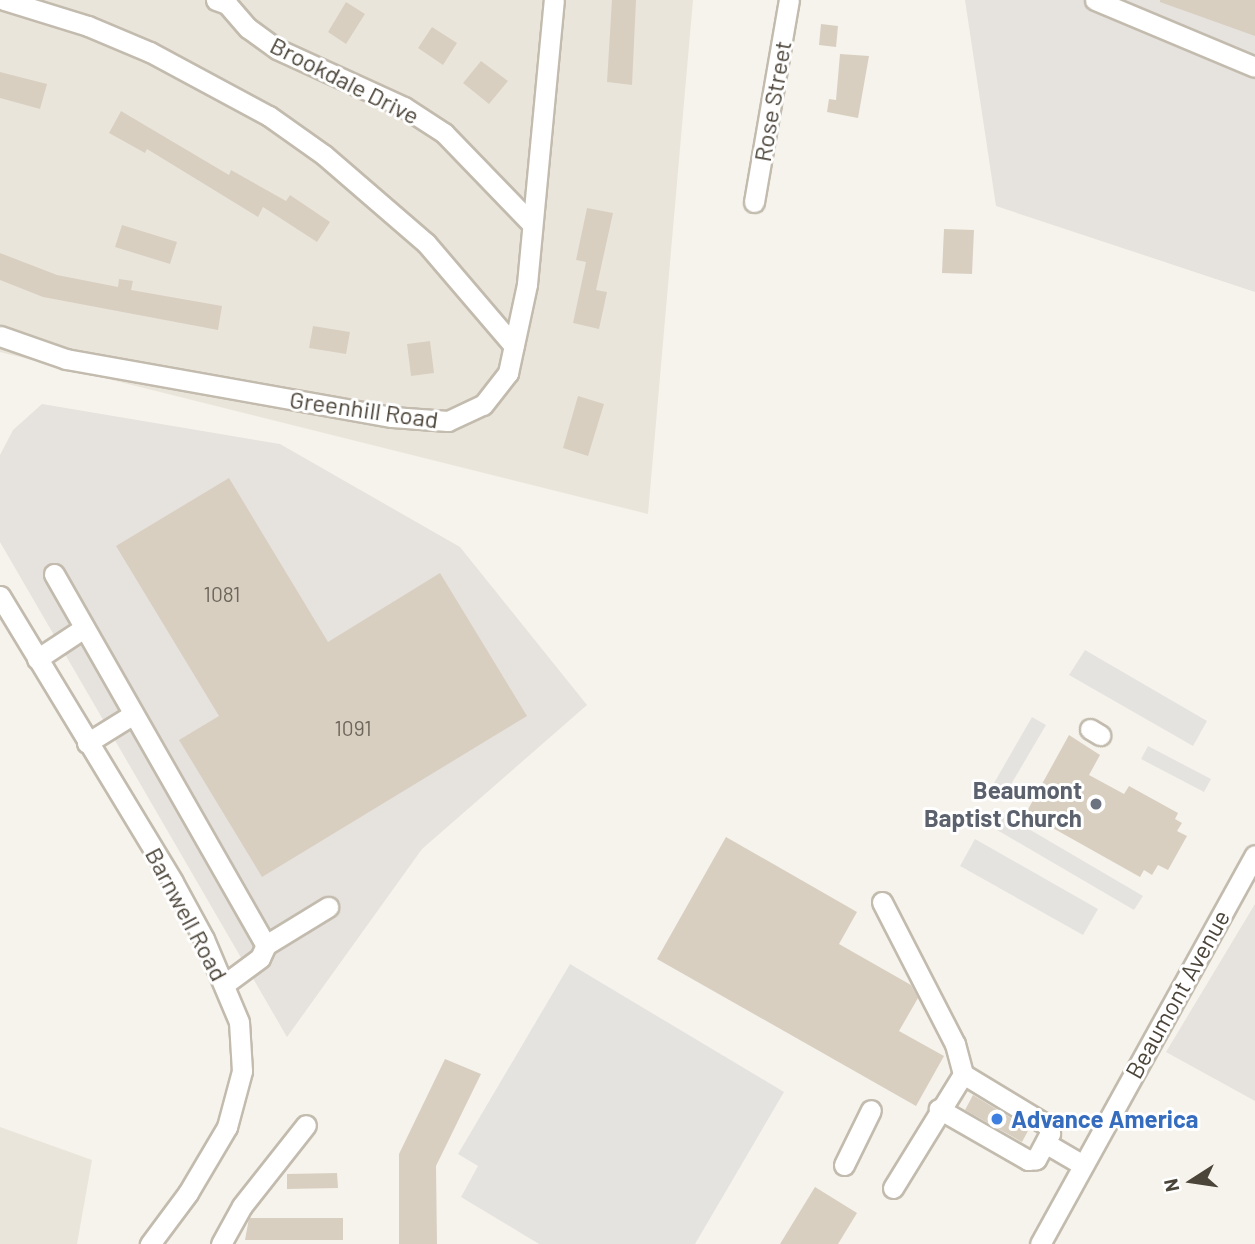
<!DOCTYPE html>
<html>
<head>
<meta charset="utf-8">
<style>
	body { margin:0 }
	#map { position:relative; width:1255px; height:1244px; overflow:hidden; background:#f6f3ec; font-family:Barlow,sans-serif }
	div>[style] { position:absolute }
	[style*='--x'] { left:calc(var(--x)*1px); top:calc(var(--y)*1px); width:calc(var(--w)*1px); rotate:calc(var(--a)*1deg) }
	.residential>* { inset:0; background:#eae5da }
	.industrial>* { inset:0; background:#e6e2dd }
	.parking>* { inset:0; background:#e5e3e0 }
	.building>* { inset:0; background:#d8cfc1 }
	.roads { filter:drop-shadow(2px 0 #c2bbae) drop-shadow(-2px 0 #c2bbae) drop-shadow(0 2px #c2bbae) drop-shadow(0 -2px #c2bbae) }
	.minor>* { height:19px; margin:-9.5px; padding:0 9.5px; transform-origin:9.5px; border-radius:9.5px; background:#fff }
	.dots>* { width:19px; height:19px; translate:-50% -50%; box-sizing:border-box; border:4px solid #fff; border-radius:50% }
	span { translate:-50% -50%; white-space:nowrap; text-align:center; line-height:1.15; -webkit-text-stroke:6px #fff; paint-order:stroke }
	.number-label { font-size:21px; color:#6e675b }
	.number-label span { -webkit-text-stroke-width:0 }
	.street-label { font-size:24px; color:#4b4439 }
	.worship-label { font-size:24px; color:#5b616d; font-weight:700 }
	.right { translate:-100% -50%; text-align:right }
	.shop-label { font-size:24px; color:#366cbe; font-weight:700 }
	.left { translate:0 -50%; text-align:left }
	.north { position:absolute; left:1157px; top:1146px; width:70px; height:70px; -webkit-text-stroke:5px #fff; paint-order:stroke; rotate:258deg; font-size:19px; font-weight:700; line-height:28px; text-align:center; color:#4b4439 }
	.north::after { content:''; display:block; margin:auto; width:24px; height:32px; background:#4b4439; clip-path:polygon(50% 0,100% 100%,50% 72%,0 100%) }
</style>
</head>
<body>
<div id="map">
	<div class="residential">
		<div style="clip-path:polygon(0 0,693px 0,648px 514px,0 352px)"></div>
		<div style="clip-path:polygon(0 1127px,92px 1160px,77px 1244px,0 1244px)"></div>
	</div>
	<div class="industrial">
		<div style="clip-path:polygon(965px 0,1255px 0,1255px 292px,996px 206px)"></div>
		<div style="clip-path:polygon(42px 404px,280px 444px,460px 547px,587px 705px,422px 849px,287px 1037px,0 542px,0 455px,13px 430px)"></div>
		<div style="clip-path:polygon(1255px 904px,1255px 1101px,1166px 1052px)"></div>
	</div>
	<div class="parking">
		<div style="clip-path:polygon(1085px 650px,1207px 721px,1193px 746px,1069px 675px)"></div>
		<div style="clip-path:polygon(1032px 717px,1046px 725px,1003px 798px,990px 790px)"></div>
		<div style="clip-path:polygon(1148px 746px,1211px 779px,1204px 792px,1141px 759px)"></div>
		<div style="clip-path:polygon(993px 808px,1143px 896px,1134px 910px,985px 823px)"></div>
		<div style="clip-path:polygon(975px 839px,1098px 909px,1083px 935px,960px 866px)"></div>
		<div style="clip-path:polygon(570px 964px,784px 1092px,695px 1244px,539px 1244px,461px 1197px,478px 1166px,458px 1154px)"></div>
	</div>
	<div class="building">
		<div style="clip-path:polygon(612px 0,636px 0,632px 85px,607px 82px)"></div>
		<div style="clip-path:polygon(1160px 0,1255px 0,1255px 36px,1160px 2px)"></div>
		<div style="clip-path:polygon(346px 2px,365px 14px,346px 44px,328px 32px)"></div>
		<div style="clip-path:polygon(821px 24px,838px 26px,836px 47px,819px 45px)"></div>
		<div style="clip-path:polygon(432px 27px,457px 43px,443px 65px,418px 48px)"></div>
		<div style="clip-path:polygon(840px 54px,869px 56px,858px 118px,827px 112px,829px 99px,836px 100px)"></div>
		<div style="clip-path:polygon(481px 61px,508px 81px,489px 104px,463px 83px)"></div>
		<div style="clip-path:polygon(0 72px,47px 84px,40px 109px,0 98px)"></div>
		<div style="clip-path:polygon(121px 111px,229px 175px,231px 170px,286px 201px,290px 195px,330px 222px,317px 242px,263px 207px,258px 217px,147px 149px,145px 153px,109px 133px)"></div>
		<div style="clip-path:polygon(587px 208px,613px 213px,596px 290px,607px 292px,599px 329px,573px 323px,586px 262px,576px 260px)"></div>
		<div style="clip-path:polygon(122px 225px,177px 242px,170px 264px,115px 247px)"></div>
		<div style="clip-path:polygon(944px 229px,974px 230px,972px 274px,942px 273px)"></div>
		<div style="clip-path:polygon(0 253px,57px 275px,118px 287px,119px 279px,133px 281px,131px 290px,222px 306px,218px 330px,43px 297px,0 280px)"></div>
		<div style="clip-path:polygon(313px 326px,350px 332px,346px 354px,309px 348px)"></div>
		<div style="clip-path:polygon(430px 341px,434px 373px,411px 376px,407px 344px)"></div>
		<div style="clip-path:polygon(578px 396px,604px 404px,588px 456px,563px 448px)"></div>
		<div style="clip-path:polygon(229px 478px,328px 642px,440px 573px,527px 716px,262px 877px,179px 740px,219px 716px,116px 546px)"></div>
		<div style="clip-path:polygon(1069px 735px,1100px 755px,1089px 775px,1124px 794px,1129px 786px,1178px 813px,1175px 819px,1182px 823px,1177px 831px,1187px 836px,1168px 870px,1158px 865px,1152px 875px,1144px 870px,1140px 877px,1026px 813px)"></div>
		<div style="clip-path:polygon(726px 837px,857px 912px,839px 944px,911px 985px,918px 998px,899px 1031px,944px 1056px,916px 1106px,657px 959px)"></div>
		<div style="clip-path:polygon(445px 1059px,481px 1074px,436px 1166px,437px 1244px,399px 1244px,399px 1154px)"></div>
		<div style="clip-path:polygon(973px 1095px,1029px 1129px,1022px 1142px,965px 1110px)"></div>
		<div style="clip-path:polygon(337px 1173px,338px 1188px,287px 1189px,287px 1174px)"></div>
		<div style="clip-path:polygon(815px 1187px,857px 1213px,838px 1244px,780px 1244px)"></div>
		<div style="clip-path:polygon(249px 1218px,343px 1218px,343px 1240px,245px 1240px)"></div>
	</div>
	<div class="roads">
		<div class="minor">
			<div style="--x:4;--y:0;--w:88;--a:17.2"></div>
			<div style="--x:88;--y:26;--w:67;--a:22.8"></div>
			<div style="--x:150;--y:52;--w:135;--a:28.3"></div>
			<div style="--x:269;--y:116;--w:67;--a:35.3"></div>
			<div style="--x:324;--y:155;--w:135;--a:40.8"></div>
			<div style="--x:426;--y:243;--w:135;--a:49.5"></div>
			<div style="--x:216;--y:0;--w:12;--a:20"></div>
			<div style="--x:227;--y:4;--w:32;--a:49"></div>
			<div style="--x:248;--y:28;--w:36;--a:36"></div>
			<div style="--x:277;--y:49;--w:140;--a:24.5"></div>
			<div style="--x:404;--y:107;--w:48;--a:33"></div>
			<div style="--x:444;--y:133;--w:125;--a:46"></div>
			<div style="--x:1095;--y:0;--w:173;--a:22.7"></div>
			<div style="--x:754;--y:202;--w:205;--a:-80.2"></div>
			<div style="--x:0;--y:336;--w:70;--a:19.2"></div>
			<div style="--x:66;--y:359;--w:331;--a:10.1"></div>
			<div style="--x:392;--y:417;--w:56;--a:4.1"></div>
			<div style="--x:448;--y:421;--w:38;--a:-25"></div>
			<div style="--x:483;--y:405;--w:41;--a:-52"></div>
			<div style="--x:508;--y:373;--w:91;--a:-77.9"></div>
			<div style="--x:527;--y:284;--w:285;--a:-84.6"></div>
			<div style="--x:54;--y:574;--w:427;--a:60.3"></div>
			<div style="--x:266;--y:945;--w:14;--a:115"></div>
			<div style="--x:260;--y:958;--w:44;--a:143.4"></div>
			<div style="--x:0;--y:596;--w:334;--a:58.8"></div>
			<div style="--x:173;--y:882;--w:65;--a:61.5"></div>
			<div style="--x:204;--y:939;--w:90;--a:67.1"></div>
			<div style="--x:239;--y:1022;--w:49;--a:86.5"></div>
			<div style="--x:242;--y:1071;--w:58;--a:105"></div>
			<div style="--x:227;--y:1127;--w:77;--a:120.6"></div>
			<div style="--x:188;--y:1193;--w:64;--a:126.7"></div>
			<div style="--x:37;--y:659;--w:56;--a:-33.4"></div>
			<div style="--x:1090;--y:729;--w:12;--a:31"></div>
			<div style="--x:87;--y:743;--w:53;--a:-31.9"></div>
			<div style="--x:882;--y:902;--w:160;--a:62.8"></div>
			<div style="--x:955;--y:1044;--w:31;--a:75"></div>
			<div style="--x:963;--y:1074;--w:98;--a:31.3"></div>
			<div style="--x:1047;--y:1125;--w:9;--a:69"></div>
			<div style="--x:1050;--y:1133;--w:30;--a:118"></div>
			<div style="--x:1036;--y:1159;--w:8;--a:173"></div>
			<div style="--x:1028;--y:1160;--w:103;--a:-150.2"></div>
			<div style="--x:266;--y:945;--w:73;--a:-31.5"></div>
			<div style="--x:1047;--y:1144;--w:42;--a:30.3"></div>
			<div style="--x:844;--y:1165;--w:61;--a:-63.9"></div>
			<div style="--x:893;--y:1188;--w:134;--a:-58.4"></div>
			<div style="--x:221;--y:1244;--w:43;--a:-61.1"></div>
			<div style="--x:242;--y:1206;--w:103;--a:-51.7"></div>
			<div style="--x:1040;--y:1244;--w:444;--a:-61.1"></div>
		</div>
	</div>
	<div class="dots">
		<div style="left:1096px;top:804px;background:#6b7280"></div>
		<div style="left:997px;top:1119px;background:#3f7fe0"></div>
	</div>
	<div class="number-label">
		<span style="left:222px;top:594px">1081</span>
		<span style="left:353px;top:728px">1091</span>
	</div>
	<div class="street-label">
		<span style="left:345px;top:80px;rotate:27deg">Brookdale Drive</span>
		<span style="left:772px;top:101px;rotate:-80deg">Rose Street</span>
		<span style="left:364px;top:409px;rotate:8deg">Greenhill Road</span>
		<span style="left:187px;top:914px;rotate:62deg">Barnwell Road</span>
		<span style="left:1177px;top:994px;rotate:-61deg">Beaumont Avenue</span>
	</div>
	<div class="worship-label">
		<span class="right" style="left:1082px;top:804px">Beaumont<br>Baptist Church</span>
	</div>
	<div class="shop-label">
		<span class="left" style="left:1011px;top:1119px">Advance America</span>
	</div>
	<div class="north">N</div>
</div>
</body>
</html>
